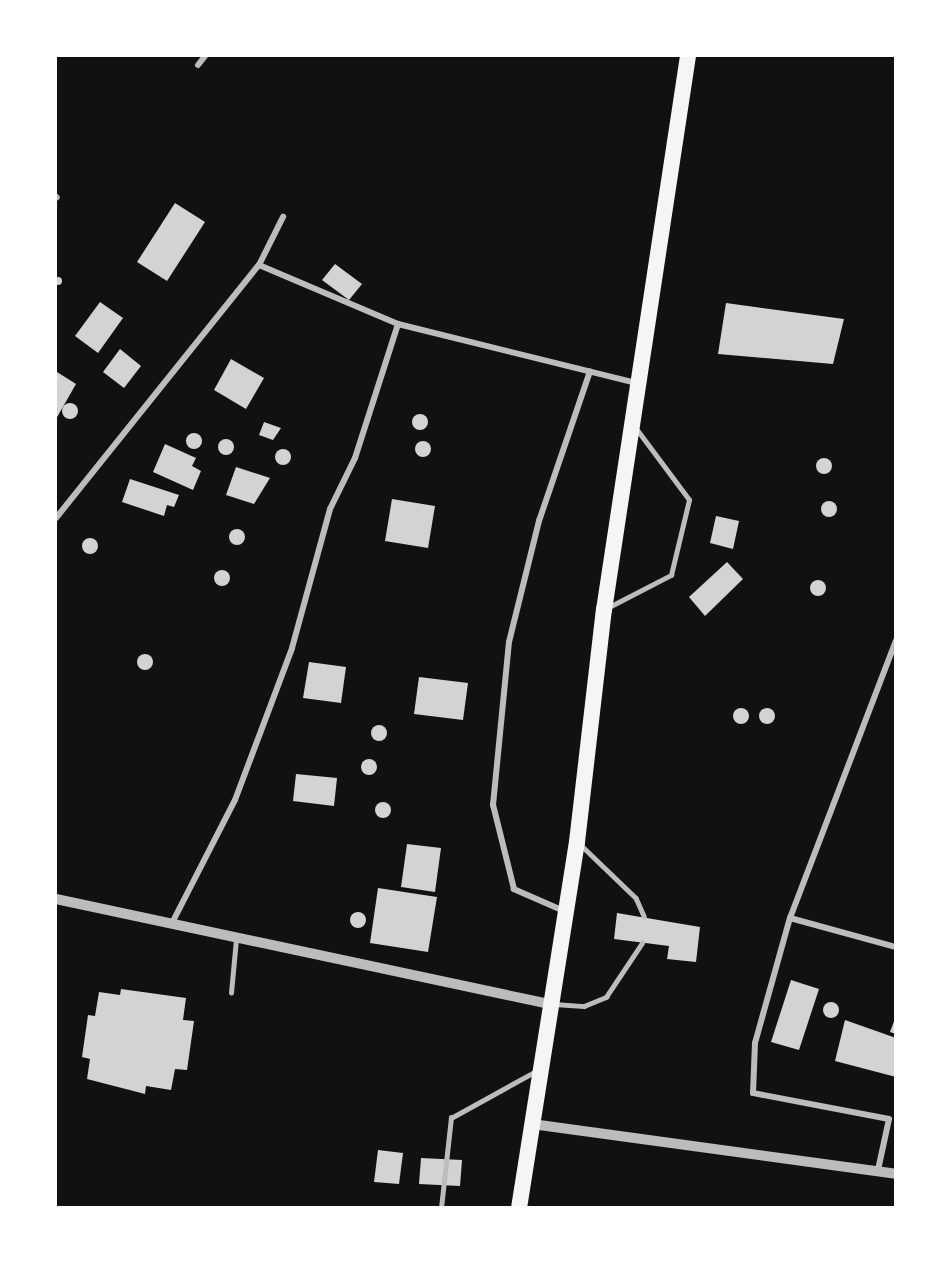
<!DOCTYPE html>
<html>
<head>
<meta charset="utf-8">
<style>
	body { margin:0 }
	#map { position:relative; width:951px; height:1263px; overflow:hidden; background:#111; font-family:Raleway,sans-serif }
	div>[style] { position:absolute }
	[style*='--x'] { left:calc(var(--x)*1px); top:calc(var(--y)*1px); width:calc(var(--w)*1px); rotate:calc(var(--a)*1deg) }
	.building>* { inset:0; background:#d3d3d3 }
	.round { border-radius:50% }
	.service>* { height:4.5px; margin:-2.25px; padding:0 2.25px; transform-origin:2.25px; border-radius:2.25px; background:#bcbcbc }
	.minor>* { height:6px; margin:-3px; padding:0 3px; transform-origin:3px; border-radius:3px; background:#bcbcbc }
	.tertiary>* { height:10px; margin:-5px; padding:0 5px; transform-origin:5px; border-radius:5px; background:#bcbcbc }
	.trunk>* { height:16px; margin:-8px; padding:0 8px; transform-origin:8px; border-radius:8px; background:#f5f5f5 }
	span { translate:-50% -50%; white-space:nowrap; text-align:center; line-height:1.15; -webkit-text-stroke:6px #fff; paint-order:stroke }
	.frame { position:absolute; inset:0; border:57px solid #fff; pointer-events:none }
</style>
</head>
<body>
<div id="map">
	<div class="building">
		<div style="clip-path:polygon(175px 203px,205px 222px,167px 281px,137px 262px)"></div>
		<div style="clip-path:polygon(335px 264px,362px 284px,349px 300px,322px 280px)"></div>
		<div class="round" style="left:54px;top:277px;width:8px;height:8px"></div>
		<div style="clip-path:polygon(100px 302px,123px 318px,98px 353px,75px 336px)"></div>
		<div style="clip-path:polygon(726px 303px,844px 319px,833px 364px,718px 354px)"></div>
		<div style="clip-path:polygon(120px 349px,141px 366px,124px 388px,103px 372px)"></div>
		<div style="clip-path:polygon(231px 359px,264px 378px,246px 409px,214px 390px)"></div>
		<div style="clip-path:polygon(57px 372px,76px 384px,56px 419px,56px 374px)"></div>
		<div class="round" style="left:62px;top:403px;width:16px;height:16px"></div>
		<div class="round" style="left:412px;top:414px;width:16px;height:16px"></div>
		<div style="clip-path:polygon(264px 422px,281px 428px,273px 440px,259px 435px)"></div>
		<div class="round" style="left:186px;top:433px;width:16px;height:16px"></div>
		<div class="round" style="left:218px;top:439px;width:16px;height:16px"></div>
		<div class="round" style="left:415px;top:441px;width:16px;height:16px"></div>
		<div style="clip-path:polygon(165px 444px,196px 458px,192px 466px,201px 471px,193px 490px,153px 472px)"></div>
		<div class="round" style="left:275px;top:449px;width:16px;height:16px"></div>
		<div class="round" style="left:816px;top:458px;width:16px;height:16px"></div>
		<div style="clip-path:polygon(236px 467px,270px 478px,254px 504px,226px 495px)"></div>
		<div style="clip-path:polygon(130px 479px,179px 495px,174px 507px,167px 505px,164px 516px,122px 502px)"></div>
		<div style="clip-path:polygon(392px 499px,435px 506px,428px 548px,385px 541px)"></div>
		<div class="round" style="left:821px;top:501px;width:16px;height:16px"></div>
		<div style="clip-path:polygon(716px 516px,739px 521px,733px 549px,710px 543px)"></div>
		<div class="round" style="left:229px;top:529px;width:16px;height:16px"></div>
		<div class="round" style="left:82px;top:538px;width:16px;height:16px"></div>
		<div style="clip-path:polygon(727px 562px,743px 579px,705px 616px,689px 597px)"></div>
		<div class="round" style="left:214px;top:570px;width:16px;height:16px"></div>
		<div class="round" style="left:810px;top:580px;width:16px;height:16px"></div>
		<div class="round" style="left:137px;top:654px;width:16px;height:16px"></div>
		<div style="clip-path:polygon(309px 662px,346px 667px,341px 703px,303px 698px)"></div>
		<div style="clip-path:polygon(419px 677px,468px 683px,463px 720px,414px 714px)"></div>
		<div class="round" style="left:733px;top:708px;width:16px;height:16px"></div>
		<div class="round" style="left:759px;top:708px;width:16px;height:16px"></div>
		<div class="round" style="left:371px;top:725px;width:16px;height:16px"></div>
		<div class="round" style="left:361px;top:759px;width:16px;height:16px"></div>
		<div style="clip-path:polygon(296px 774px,337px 778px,334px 806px,293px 801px)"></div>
		<div class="round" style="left:375px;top:802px;width:16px;height:16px"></div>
		<div style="clip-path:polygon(407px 844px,441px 848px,435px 892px,401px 887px)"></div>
		<div style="clip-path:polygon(378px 888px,437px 897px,428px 952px,370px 943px)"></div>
		<div class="round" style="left:350px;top:912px;width:16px;height:16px"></div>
		<div style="clip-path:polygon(617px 913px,700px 927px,696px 962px,667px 959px,669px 946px,614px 939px)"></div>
		<div style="clip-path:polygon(791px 980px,819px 989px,799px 1050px,771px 1042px)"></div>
		<div style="clip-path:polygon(121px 989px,186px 998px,183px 1020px,194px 1021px,187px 1070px,175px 1069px,171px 1090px,146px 1086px,145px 1094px,87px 1079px,90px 1059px,82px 1057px,88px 1015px,95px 1016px,99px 992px,120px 995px)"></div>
		<div class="round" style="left:823px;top:1002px;width:16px;height:16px"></div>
		<div style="clip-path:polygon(896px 1016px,896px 1034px,890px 1032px)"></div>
		<div style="clip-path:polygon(845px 1020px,896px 1038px,896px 1077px,835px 1061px)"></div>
		<div style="clip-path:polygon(378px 1150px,403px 1153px,399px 1184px,374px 1182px)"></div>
		<div style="clip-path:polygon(421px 1158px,462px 1160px,460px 1186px,419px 1184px)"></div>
	</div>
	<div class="service">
		<div style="--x:609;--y:607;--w:70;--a:-27.3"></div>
		<div style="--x:671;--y:575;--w:77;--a:-76.5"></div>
		<div style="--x:689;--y:500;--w:89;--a:-126.7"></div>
		<div style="--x:581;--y:845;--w:76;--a:43.9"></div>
		<div style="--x:636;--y:898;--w:20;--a:66"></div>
		<div style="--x:231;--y:993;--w:54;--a:-84.7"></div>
		<div style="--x:554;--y:1004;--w:30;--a:4"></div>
		<div style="--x:584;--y:1006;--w:24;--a:-22"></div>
		<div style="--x:606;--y:997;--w:65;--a:-56.3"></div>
		<div style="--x:441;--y:1208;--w:91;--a:-83.7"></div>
		<div style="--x:451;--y:1118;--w:97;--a:-28.9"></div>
	</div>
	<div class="minor">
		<div style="--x:198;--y:65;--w:11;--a:-52"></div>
		<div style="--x:56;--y:198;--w:1;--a:-45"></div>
		<div style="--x:259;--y:265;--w:151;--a:23"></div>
		<div style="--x:398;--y:324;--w:246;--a:13.9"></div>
		<div style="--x:56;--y:518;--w:324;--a:-51.3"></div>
		<div style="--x:259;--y:265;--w:54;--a:-63.4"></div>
		<div style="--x:564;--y:911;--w:55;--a:-156.3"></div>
		<div style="--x:514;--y:889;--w:87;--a:-104"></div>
		<div style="--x:493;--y:805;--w:164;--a:-84.4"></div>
		<div style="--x:509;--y:642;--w:125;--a:-76.1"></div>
		<div style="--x:539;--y:521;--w:158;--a:-71.2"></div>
		<div style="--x:790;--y:918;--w:110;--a:15.3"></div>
		<div style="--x:171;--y:925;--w:140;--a:-62.9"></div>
		<div style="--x:235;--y:800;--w:162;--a:-69.4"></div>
		<div style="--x:292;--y:648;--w:144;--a:-74.7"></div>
		<div style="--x:330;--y:509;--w:57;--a:-63.9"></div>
		<div style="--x:355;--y:458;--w:141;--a:-72.2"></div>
		<div style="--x:878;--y:1170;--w:52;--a:-77.8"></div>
		<div style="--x:889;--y:1119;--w:138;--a:-169.2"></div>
		<div style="--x:753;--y:1093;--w:50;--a:-87.7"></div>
		<div style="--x:755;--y:1043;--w:130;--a:-74.4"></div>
		<div style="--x:790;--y:918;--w:297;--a:-69.1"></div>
	</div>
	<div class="tertiary">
		<div style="--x:56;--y:899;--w:504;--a:12.02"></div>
		<div style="--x:532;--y:1124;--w:367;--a:7.8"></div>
	</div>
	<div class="trunk">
		<div style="--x:519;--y:1208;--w:371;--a:-81"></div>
		<div style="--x:577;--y:842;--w:234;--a:-83.4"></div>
		<div style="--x:604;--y:610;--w:560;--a:-81.38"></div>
	</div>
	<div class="frame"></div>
</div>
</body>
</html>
